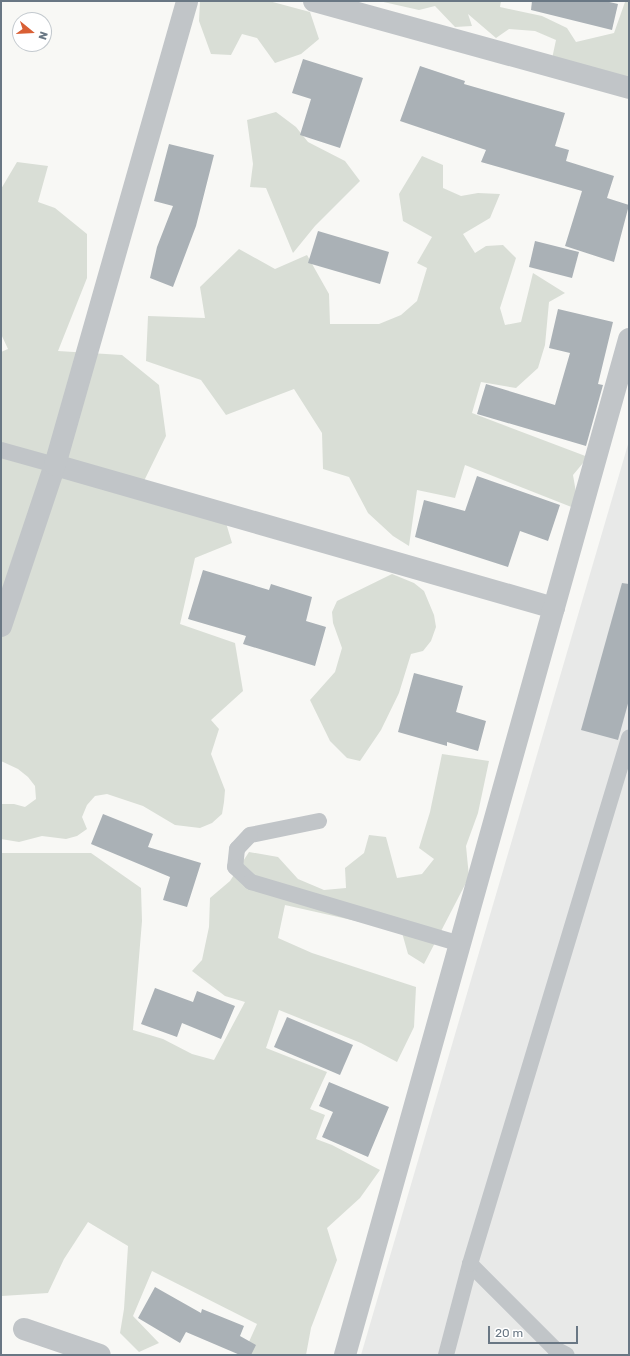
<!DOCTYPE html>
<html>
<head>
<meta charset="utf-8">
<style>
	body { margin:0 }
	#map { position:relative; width:630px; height:1356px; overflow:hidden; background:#f8f8f5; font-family:Rubik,sans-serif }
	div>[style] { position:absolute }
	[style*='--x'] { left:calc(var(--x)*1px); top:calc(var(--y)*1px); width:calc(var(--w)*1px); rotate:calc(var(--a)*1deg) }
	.built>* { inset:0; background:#e8e9e8 }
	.green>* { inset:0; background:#d9ded6 }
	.building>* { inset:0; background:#aab1b6 }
	.lane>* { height:16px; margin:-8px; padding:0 8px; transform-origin:8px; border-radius:8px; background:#c1c5c8 }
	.street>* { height:22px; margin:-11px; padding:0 11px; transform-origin:11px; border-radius:11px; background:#c1c5c8 }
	span { translate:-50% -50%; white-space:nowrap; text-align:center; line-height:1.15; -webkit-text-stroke:4px #fff; paint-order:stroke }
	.frame { position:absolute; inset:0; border:2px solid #697784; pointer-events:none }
	.north { position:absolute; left:12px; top:12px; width:40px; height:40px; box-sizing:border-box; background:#fff; border:1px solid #c3c9ce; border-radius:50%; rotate:108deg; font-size:11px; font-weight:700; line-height:16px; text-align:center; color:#697784 }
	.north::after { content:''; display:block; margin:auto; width:14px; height:18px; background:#d95f34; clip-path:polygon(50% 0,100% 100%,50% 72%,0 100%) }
	.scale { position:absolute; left:488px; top:1326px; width:90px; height:18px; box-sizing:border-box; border:2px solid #697784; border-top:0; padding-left:5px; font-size:12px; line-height:14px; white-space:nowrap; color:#697784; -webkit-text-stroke:3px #fff; paint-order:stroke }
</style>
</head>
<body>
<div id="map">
	<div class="built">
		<div style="clip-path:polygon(629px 441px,629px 1355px,361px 1355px)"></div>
	</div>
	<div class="green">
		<div style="clip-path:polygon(200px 1px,269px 1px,310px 12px,319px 39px,301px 54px,275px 63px,257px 38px,242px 34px,231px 55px,211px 54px,199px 21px)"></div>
		<div style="clip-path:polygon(379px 1px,501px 1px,500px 7px,542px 16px,567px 28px,576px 42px,614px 33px,625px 2px,629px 2px,629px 92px,550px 68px,556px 40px,535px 31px,509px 29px,496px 38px,468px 14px,472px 26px,455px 27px,435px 6px,419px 10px)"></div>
		<div style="clip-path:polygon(276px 112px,296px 127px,308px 142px,345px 161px,360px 181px,315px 226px,293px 253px,266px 188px,250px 187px,253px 164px,247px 120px)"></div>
		<div style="clip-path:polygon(422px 156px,443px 165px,443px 188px,461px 196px,478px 193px,500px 194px,490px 218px,463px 234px,475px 253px,486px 246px,503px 245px,516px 258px,500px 308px,505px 325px,521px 322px,533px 273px,565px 293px,549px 302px,545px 345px,538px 368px,516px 388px,481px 382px,472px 413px,588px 457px,573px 475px,579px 510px,465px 465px,455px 498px,417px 490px,409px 546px,393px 536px,368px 513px,349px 477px,323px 469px,322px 433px,294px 389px,226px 415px,201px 380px,146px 361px,148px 316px,205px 318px,200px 287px,239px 249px,275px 269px,307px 255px,329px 294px,330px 324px,379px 324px,401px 315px,417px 301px,427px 268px,417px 263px,432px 237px,403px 221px,399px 194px)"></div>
		<div style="clip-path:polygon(17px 162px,48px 166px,38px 202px,55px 208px,87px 234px,87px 278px,58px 351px,122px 355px,159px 385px,166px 436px,143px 483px,226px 523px,232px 543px,195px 558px,180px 624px,235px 643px,243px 691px,211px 720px,219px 729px,211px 754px,225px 790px,224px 802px,222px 814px,212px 823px,200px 828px,175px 825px,143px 806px,107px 794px,95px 796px,87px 805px,82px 817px,87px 829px,77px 836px,66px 839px,42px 836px,19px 842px,1px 839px,1px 804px,14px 804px,25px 807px,36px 799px,35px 786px,28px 777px,18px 769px,1px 761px,1px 352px,8px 349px,1px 334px,1px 189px)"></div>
		<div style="clip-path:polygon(392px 574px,414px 583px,424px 591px,434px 615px,436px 627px,431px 641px,423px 651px,411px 654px,399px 693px,381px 730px,360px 761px,347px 758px,330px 741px,310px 700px,335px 672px,342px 648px,333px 623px,332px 612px,337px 601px)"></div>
		<div style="clip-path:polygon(442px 754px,489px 761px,478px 813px,466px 846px,469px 877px,424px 964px,408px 954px,399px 922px,365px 923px,285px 905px,278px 938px,312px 953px,416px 987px,414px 1027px,397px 1062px,361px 1043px,279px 1010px,266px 1048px,327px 1072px,310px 1109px,325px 1115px,316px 1139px,332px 1145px,380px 1170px,360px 1198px,327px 1228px,337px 1260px,311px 1328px,306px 1355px,243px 1355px,257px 1324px,152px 1271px,133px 1316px,159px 1343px,139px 1352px,120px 1333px,124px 1309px,128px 1246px,88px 1222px,64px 1259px,48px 1293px,2px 1296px,1px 853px,91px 853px,141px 888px,142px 921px,133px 1030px,163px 1039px,192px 1054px,214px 1060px,245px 1002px,225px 996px,192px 971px,202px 960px,209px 927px,210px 898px,230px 881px,249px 852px,278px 857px,298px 879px,324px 890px,346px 888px,345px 868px,364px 853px,369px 835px,386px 837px,397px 878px,422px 874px,434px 859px,419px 848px,430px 812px)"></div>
	</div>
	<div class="building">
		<div style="clip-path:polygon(532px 1px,605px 1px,618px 4px,612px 30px,531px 10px)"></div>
		<div style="clip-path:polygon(303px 59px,363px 78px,340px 148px,300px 135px,311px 99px,292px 93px)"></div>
		<div style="clip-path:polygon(420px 66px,465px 81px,464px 84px,565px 113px,555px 146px,569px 150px,566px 161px,614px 176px,607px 198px,629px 205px,614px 262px,565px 246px,582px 191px,481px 162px,486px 150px,400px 121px)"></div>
		<div style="clip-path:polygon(169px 144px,214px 155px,196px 226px,173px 287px,150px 278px,157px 247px,173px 206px,154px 201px)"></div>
		<div style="clip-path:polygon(318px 231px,389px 252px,380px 284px,308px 263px)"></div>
		<div style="clip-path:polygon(535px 241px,579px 252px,572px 278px,529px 267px)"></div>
		<div style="clip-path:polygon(558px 309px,613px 322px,598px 384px,603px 385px,586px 446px,477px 414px,486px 384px,555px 405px,570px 353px,549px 348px)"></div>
		<div style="clip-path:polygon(477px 476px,560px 505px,548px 541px,520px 531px,508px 567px,415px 537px,424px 500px,465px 511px)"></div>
		<div style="clip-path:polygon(203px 570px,269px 590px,271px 584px,312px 597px,306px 621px,326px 627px,315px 666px,243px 644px,246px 636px,188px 619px)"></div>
		<div style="clip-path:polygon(622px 583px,629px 584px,629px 700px,618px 740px,581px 730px)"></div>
		<div style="clip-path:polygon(414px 673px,463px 686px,456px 712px,486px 721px,478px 751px,447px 742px,447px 746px,398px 732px)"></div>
		<div style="clip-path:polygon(103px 814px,153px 834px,148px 847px,201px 863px,187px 907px,163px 900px,170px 877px,91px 844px)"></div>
		<div style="clip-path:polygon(155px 988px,193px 1002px,197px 991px,235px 1006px,221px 1039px,182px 1023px,177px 1037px,141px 1024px)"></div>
		<div style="clip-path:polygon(287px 1017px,353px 1045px,340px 1075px,274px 1047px)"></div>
		<div style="clip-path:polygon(329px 1082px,389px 1107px,368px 1157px,322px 1137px,333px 1112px,319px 1106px)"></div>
		<div style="clip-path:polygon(155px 1287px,201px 1313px,202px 1309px,244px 1326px,240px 1336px,256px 1345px,251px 1355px,240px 1355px,186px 1332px,180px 1343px,138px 1318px)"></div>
	</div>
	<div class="lane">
		<div style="--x:1;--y:450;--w:56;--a:15.5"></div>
		<div style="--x:319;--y:821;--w:70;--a:168.5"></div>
		<div style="--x:250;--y:835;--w:19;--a:133"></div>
		<div style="--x:237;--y:849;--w:18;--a:96"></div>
		<div style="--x:235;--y:867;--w:22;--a:43"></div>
		<div style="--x:251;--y:882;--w:218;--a:16.5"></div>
		<div style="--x:470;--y:1264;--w:120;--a:45"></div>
		<div style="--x:555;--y:1349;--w:13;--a:27"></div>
		<div style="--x:446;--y:1355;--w:94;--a:-75.2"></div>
		<div style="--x:470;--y:1264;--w:550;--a:-73.18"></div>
	</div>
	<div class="street">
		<div style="--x:314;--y:1;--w:327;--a:15.4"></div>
		<div style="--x:55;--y:465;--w:519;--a:15.99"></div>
		<div style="--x:1;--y:626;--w:170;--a:-71.5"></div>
		<div style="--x:55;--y:465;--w:482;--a:-74.1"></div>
		<div style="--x:24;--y:1329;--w:80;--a:18.9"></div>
		<div style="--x:345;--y:1355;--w:1055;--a:-74.38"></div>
	</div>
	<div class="frame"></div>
	<div class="north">N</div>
	<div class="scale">20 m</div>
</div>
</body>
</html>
